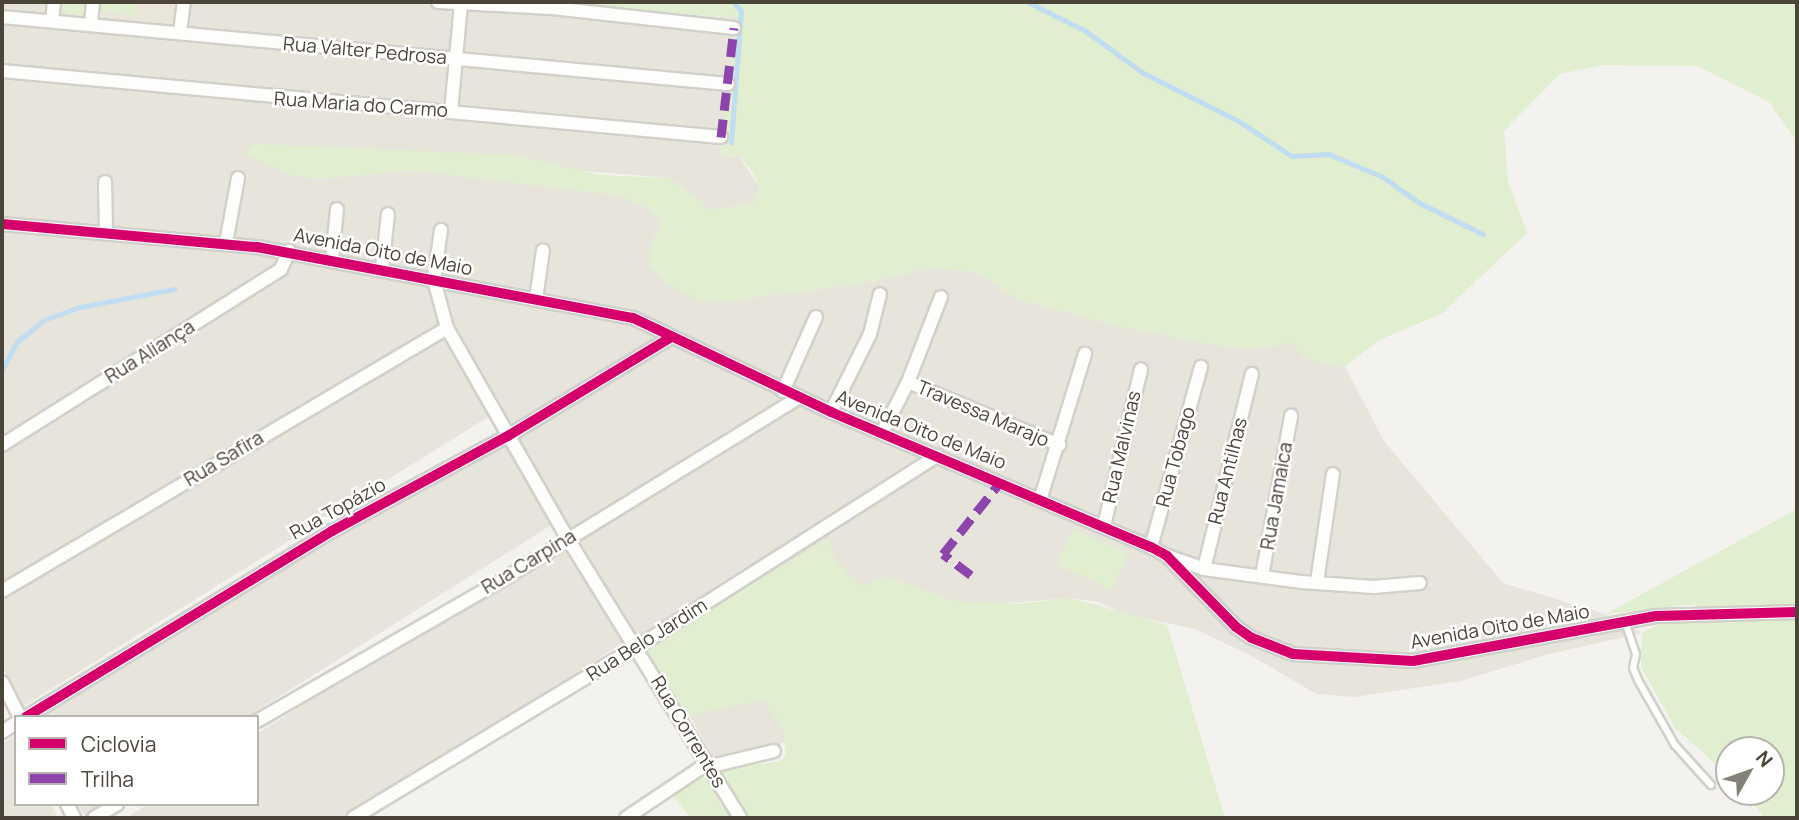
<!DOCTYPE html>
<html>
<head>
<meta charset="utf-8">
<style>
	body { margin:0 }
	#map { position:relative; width:1799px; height:820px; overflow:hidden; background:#f4f2ee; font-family:Manrope,sans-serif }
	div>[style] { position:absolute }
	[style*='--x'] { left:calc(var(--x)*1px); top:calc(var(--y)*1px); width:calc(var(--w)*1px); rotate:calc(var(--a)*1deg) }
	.residential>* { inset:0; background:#e7e4dc }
	.education>* { inset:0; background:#eae5da }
	.green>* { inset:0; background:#e1eecf }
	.stream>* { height:4.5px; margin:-2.25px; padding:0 2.25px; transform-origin:2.25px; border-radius:2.25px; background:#c0ddf1 }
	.roads { filter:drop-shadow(2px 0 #d2d0cb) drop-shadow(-2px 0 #d2d0cb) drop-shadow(0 2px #d2d0cb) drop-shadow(0 -2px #d2d0cb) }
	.lane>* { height:6px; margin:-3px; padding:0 3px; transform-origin:3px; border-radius:3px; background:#fdfdfc }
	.street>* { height:12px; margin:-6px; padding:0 6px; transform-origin:6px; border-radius:6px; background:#fdfdfc }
	.quiet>* { height:9px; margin-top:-4.5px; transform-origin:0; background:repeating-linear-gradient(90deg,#8e44ad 0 18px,transparent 0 27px) }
	.cycleway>* { height:10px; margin:-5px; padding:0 5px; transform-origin:5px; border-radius:5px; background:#d6006c }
	span { translate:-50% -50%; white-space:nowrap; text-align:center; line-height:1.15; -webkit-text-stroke:5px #fff; paint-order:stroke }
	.street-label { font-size:19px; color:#4b4439 }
	.frame { position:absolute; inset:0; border:4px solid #4b4439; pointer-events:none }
	.legend { position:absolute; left:14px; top:715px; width:245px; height:91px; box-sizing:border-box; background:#fff; border:2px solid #b7b4b0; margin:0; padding:9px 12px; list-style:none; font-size:21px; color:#4b4439 }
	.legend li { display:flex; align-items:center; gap:14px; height:35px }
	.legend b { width:35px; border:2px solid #b7b4b0 }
	.north { position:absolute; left:1715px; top:736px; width:70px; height:70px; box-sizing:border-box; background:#fff; border:2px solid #b7b4b0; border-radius:50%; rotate:50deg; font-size:19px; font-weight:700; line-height:28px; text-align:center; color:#4b4439 }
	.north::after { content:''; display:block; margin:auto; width:24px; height:32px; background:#868178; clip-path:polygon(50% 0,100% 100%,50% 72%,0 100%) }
</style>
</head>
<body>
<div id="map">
	<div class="residential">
		<div style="clip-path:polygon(2px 2px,530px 2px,736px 18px,723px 141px,731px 157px,738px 155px,760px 188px,756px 203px,710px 210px,670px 178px,256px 144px,245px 154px,291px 175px,320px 179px,412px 170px,617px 195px,649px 208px,662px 222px,651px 244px,695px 299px,717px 302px,853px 285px,933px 268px,977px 272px,1017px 299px,1123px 327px,1226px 347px,1262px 348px,1290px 342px,1305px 358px,1345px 367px,1384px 441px,1503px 583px,1606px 614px,1642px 633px,1545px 655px,1461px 681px,1354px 697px,1316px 694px,1252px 656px,1195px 629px,1124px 614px,1099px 602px,1071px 598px,985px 605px,953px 601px,884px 576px,862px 588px,848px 577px,790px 739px,722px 773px,650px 645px,634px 647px,493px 414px,22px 707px,2px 665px,2px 599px,445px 339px,481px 395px,445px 331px,2px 596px)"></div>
		<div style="clip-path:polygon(499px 435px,553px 524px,247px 717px,43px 717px)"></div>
		<div style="clip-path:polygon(563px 538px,624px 642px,355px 818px,126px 818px,148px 804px,257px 804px,257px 734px)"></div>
		<div style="clip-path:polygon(16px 735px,16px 804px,51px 804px,58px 818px,2px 818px,2px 743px)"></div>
		<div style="clip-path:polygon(77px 804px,109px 804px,87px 818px)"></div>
	</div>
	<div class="education">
		<div style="clip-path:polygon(97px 2px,180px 2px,177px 27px,95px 17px)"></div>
	</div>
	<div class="green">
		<div style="clip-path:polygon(61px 2px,87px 2px,86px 16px,60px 13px)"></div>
		<div style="clip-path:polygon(101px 2px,138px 2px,136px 16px,100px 11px)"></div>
		<div style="clip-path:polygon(530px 2px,1797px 2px,1797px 142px,1769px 102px,1697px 66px,1603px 65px,1560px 74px,1504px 131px,1508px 181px,1527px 233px,1441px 314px,1379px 340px,1345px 367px,1305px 358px,1290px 342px,1262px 348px,1226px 347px,1123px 327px,1017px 299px,977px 272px,933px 268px,853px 285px,717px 302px,695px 299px,667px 284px,649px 265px,651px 244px,662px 222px,649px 208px,617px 195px,412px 170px,320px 179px,291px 175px,245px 154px,255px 144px,516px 155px,600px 175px,670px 178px,710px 210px,756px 203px,760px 188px,751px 170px,738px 155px,723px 157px,720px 150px,736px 18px)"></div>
		<div style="clip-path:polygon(1797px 509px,1797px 818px,1765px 818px,1743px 792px,1771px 792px,1771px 750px,1729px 750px,1729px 776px,1675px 728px,1641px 667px,1642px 633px,1699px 604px,1606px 614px)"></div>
		<div style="clip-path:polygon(1073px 529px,1128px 554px,1112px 590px,1057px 565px)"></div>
		<div style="clip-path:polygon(829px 538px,835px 561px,862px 587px,884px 576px,953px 601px,1017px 604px,1071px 598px,1167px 625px,1225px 818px,691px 818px,670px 793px,702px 773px,779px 761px,786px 756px,783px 729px,763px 700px,688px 716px,645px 648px)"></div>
	</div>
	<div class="stream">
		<div style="--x:1028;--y:2;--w:65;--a:26.6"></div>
		<div style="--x:1086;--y:31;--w:69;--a:36.2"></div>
		<div style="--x:1142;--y:72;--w:106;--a:26.8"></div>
		<div style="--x:1237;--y:120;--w:66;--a:33.2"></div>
		<div style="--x:1292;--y:156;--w:37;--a:-3"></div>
		<div style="--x:1329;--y:154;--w:59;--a:23.1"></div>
		<div style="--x:1383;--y:177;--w:45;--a:35.1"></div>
		<div style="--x:1420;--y:203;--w:70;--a:26.2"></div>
		<div style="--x:731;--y:143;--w:132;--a:-85.7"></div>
		<div style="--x:741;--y:11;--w:12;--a:-132"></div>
		<div style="--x:2;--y:370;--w:32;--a:-62"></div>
		<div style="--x:17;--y:342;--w:35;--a:-39"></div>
		<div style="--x:44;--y:320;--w:38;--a:-20"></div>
		<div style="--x:80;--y:307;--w:96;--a:-10.8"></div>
	</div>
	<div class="roads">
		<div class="lane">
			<div style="--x:1625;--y:622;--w:34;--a:71"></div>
			<div style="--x:1636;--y:654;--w:14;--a:102"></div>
			<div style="--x:1633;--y:668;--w:13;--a:67"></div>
			<div style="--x:1638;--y:680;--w:75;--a:60.4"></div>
			<div style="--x:1675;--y:745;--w:54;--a:48"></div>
		</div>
		<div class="street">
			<div style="--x:438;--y:2;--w:114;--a:3"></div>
			<div style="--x:552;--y:8;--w:183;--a:6.3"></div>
			<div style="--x:2;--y:17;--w:729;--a:5.27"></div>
			<div style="--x:52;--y:21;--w:19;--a:-84"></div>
			<div style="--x:91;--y:24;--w:22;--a:-85"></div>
			<div style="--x:180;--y:33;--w:31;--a:-83"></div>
			<div style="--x:2;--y:71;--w:722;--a:5.24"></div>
			<div style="--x:451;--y:112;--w:107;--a:-84.7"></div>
			<div style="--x:105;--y:182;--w:49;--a:88.8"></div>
			<div style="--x:2;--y:224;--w:256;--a:5.2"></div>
			<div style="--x:257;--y:247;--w:383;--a:10.7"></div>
			<div style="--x:633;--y:318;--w:219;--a:25.4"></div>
			<div style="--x:831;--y:412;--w:347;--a:22.9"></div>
			<div style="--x:1151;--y:547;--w:18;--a:29"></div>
			<div style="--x:1167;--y:556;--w:99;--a:45.8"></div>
			<div style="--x:1236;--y:627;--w:19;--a:35"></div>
			<div style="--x:1252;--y:638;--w:44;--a:21.3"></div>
			<div style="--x:1293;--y:654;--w:120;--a:3.3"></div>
			<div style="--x:1413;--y:661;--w:247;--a:-10.5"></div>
			<div style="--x:1656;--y:616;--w:141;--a:-1.6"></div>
			<div style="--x:441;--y:230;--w:50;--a:98"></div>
			<div style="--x:434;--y:280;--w:50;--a:74.8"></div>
			<div style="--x:447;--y:328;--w:243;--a:60.2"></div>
			<div style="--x:568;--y:539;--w:328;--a:58.3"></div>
			<div style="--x:226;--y:243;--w:66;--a:-79.5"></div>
			<div style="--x:332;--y:259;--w:50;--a:-84.3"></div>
			<div style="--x:382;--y:268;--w:54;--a:-83.7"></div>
			<div style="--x:536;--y:299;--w:49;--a:-81.9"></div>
			<div style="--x:908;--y:382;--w:164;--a:22.6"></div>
			<div style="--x:783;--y:391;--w:81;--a:-66"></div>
			<div style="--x:831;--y:412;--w:87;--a:-63.4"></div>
			<div style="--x:870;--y:334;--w:41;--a:-76"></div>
			<div style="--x:882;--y:433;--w:57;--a:-63"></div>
			<div style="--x:908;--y:382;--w:91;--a:-68.8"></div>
			<div style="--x:2;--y:445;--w:330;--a:-32.2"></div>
			<div style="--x:281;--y:269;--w:20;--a:-66"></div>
			<div style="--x:1041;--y:497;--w:150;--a:-72.9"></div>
			<div style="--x:1104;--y:526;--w:161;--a:-76.7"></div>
			<div style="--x:1151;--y:547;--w:187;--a:-74.5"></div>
			<div style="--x:1170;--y:557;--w:36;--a:19"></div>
			<div style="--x:1204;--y:569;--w:99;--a:7.6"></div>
			<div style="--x:1302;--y:582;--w:72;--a:4"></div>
			<div style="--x:1374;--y:587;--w:46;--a:-5"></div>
			<div style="--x:1204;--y:569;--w:201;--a:-76.2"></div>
			<div style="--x:1262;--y:576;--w:163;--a:-79.7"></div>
			<div style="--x:1317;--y:582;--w:109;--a:-81.6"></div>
			<div style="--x:2;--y:591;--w:517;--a:-30.58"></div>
			<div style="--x:2;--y:682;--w:39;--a:63"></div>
			<div style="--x:26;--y:717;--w:358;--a:-31.3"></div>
			<div style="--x:332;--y:531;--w:200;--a:-28.4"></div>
			<div style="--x:508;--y:436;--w:189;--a:-31.2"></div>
			<div style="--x:257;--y:721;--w:279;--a:-29.9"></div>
			<div style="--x:499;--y:582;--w:351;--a:-31.6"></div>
			<div style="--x:2;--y:732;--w:17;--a:-33"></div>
			<div style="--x:67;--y:804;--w:16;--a:63"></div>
			<div style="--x:94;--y:818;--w:27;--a:-31"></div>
			<div style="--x:353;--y:818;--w:332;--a:-31.1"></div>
			<div style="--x:637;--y:647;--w:356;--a:-32.5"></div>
			<div style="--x:626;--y:818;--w:88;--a:-33.9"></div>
			<div style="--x:699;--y:769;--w:77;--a:-13.5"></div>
		</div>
	</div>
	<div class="quiet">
		<div style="--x:721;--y:137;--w:110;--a:-83.2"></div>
		<div style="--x:971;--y:575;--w:35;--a:-143"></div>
		<div style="--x:943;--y:554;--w:93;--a:-51.5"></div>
	</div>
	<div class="cycleway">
		<div style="--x:2;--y:224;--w:256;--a:5.2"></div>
		<div style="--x:257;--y:247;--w:383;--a:10.7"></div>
		<div style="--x:633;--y:318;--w:219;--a:25.4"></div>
		<div style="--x:831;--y:412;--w:347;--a:22.9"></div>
		<div style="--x:1151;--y:547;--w:18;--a:29"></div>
		<div style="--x:1167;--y:556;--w:99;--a:45.8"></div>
		<div style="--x:1236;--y:627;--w:19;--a:35"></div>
		<div style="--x:1252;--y:638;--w:44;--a:21.3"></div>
		<div style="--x:1293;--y:654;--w:120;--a:3.3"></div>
		<div style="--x:1413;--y:661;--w:247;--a:-10.5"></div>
		<div style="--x:1656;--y:616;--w:141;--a:-1.6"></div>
		<div style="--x:26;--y:717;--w:358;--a:-31.3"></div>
		<div style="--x:332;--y:531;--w:200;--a:-28.4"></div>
		<div style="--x:508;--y:436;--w:189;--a:-31.2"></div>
	</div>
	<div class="street-label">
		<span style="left:365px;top:51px;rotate:5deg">Rua Valter Pedrosa</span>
		<span style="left:361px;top:105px;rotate:4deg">Rua Maria do Carmo</span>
		<span style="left:383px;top:252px;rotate:11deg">Avenida Oito de Maio</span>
		<span style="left:150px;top:352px;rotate:-32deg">Rua Aliança</span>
		<span style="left:983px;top:414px;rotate:23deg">Travessa Marajo</span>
		<span style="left:921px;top:430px;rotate:22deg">Avenida Oito de Maio</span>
		<span style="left:1122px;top:447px;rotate:-77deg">Rua Malvinas</span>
		<span style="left:1176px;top:457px;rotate:-75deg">Rua Tobago</span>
		<span style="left:224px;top:459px;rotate:-31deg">Rua Safira</span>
		<span style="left:1228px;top:471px;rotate:-76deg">Rua Antilhas</span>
		<span style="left:1277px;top:496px;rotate:-80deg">Rua Jamaica</span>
		<span style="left:338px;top:509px;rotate:-29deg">Rua Topázio</span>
		<span style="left:529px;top:562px;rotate:-31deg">Rua Carpina</span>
		<span style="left:1500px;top:627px;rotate:-10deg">Avenida Oito de Maio</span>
		<span style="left:647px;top:640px;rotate:-32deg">Rua Belo Jardim</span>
		<span style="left:688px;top:732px;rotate:59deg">Rua Correntes</span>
	</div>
	<div class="frame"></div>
	<ul class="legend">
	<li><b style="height:9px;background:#d6006c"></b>Ciclovia</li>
	<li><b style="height:9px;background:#8e44ad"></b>Trilha</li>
	</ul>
	<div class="north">N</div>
</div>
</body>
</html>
